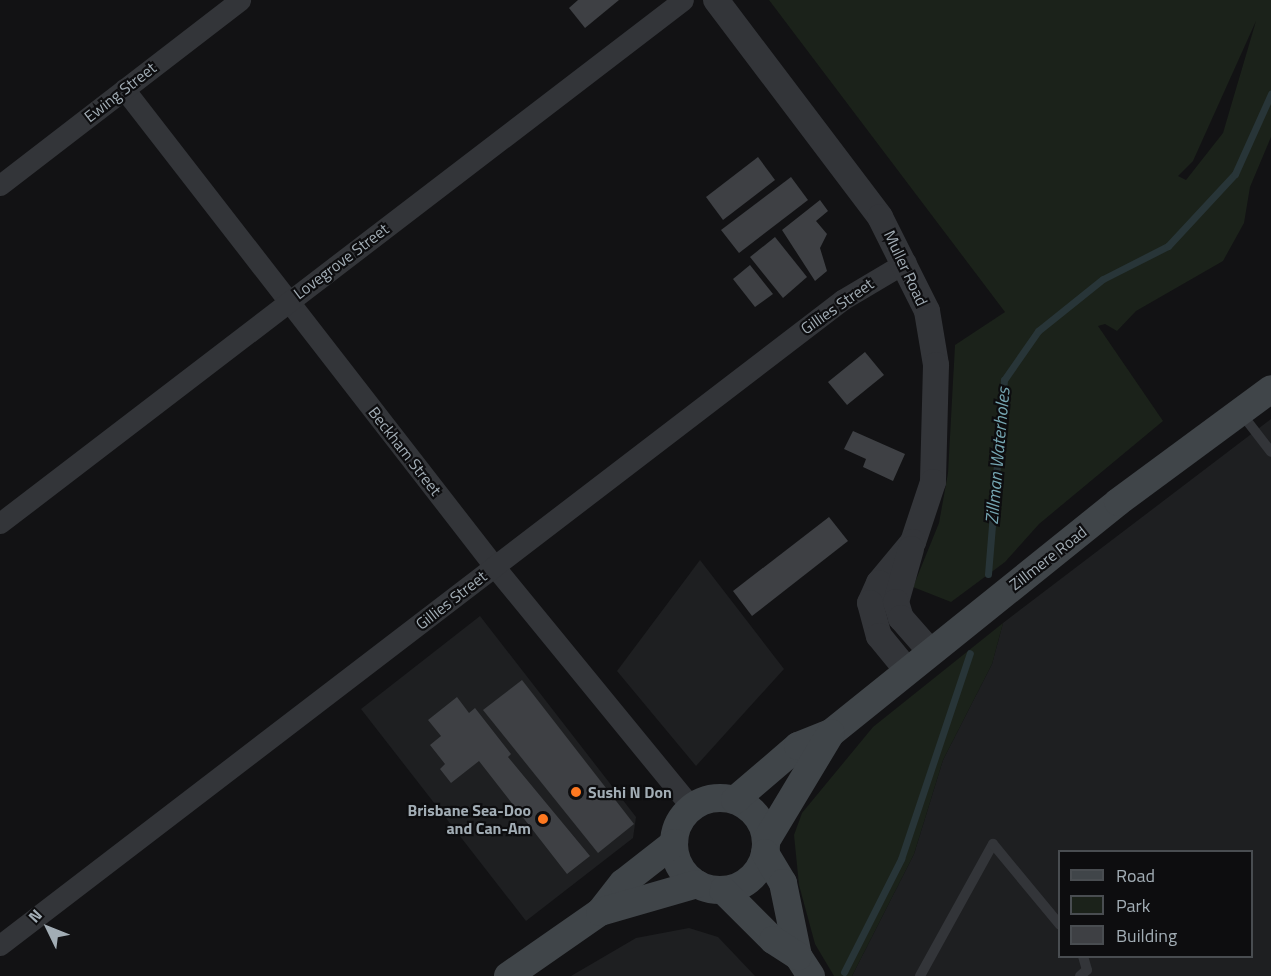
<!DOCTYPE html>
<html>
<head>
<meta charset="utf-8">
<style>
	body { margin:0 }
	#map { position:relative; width:1271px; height:976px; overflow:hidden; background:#121214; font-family:"Titillium Web",sans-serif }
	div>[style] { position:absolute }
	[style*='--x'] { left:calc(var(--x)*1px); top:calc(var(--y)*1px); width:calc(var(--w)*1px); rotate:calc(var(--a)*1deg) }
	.built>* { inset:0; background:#1e1f21 }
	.green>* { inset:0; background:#1b221a }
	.stream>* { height:7px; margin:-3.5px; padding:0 3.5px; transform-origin:3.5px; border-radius:3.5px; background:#283538 }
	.building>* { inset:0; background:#3e4044 }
	.service>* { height:10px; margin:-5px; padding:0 5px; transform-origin:5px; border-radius:5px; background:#333539 }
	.minor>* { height:21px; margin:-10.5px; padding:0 10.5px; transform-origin:10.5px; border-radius:10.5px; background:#333539 }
	.tertiary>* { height:26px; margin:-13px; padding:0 13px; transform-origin:13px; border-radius:13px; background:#333539 }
	.secondary>* { height:28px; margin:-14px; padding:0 14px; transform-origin:14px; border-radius:14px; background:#404549 }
	.secondary>.ring { margin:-14px; padding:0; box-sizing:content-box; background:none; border:28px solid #404549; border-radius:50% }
	.dots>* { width:16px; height:16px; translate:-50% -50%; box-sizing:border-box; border:3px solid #0d0d0f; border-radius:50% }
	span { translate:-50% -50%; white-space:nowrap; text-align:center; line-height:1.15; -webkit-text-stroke:4.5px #0d0d0f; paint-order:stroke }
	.street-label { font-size:16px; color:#a2adb5 }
	.poi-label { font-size:16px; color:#a2adb5; font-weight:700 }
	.left { translate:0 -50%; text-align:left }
	.right { translate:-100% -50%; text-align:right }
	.water-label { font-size:18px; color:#76a7b3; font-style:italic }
	.legend { position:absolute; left:1058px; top:850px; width:195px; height:108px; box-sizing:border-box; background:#0d0d0f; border:2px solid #494d51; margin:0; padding:8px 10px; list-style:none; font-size:18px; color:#a2adb5 }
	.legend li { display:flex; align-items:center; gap:12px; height:30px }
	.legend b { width:30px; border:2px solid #494d51 }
	.north { position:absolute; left:18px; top:898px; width:60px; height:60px; -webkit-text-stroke:4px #0d0d0f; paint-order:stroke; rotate:313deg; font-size:16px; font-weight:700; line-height:24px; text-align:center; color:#a2adb5 }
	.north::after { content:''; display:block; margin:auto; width:21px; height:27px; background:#a2adb5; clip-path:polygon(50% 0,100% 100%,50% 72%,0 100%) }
</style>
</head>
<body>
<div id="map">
	<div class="built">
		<div style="clip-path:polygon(evenodd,1271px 419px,1271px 976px,852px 976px,914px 854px,943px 760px,992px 664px,1003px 623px,1271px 419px,1060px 852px,1252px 852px,1252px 956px,1060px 956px,1060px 852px)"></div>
		<div style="clip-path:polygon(700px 560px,784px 669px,696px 766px,617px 671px)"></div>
		<div style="clip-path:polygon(480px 616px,636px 817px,633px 838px,526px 921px,361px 709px)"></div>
		<div style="clip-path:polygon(689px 928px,718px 937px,755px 976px,571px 976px,636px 938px)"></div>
	</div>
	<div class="green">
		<div style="clip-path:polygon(evenodd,769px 0,1271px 0,1271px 137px,1250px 187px,1244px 223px,1223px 261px,1136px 311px,1117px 331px,1105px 324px,1098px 326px,1163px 421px,1039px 524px,1005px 562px,951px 602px,913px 587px,939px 523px,948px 473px,955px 345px,1005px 312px,769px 0,1256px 21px,1223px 133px,1186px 180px,1178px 176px,1193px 161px,1256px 21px)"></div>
		<div style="clip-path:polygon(1003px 623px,992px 664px,943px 760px,914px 854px,852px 976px,834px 976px,815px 944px,799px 885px,794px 835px,802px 813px,873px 727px)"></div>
	</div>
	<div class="stream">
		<div style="--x:988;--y:574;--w:195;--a:-85.3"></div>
		<div style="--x:1004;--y:380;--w:60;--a:-55.2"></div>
		<div style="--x:1038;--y:331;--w:83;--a:-38.7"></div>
		<div style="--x:1103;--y:279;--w:73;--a:-26.9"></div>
		<div style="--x:1168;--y:246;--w:98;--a:-47.1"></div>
		<div style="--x:1235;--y:174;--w:88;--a:-65.8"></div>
		<div style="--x:844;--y:972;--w:127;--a:-63.2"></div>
		<div style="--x:901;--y:859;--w:217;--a:-71.5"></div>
	</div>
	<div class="building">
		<div style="clip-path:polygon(578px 0,619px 0,585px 28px,569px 8px)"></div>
		<div style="clip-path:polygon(758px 157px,775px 180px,723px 220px,706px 197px)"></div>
		<div style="clip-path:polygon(791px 177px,808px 200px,739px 253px,721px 230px)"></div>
		<div style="clip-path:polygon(820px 200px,828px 211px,816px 221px,827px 234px,820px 248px,827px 271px,815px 281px,782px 230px)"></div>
		<div style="clip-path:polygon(775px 237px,807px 277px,783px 298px,750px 257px)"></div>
		<div style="clip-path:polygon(750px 265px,773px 294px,755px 307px,733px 279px)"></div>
		<div style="clip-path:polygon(865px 352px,884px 375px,847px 405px,828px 382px)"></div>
		<div style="clip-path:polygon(853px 431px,905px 454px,893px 481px,863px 467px,866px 459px,844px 449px)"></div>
		<div style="clip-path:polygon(829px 517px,848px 541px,752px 616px,733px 591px)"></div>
		<div style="clip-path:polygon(522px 680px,634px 824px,598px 853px,483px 710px)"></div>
		<div style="clip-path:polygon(457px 697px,469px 713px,475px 708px,511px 754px,508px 757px,590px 856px,567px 874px,479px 761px,451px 783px,440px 769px,445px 764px,430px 745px,441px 736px,428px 720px)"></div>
	</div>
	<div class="service">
		<div style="--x:1241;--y:413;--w:49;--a:52.4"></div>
		<div style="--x:920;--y:976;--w:151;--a:-61.1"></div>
		<div style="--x:993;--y:844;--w:105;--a:50.4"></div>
		<div style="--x:1080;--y:976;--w:9;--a:-41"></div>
		<div style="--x:1087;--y:970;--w:15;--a:-106"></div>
	</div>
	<div class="minor">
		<div style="--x:124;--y:89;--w:604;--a:52.2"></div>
		<div style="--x:494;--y:566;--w:313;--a:50.7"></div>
		<div style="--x:0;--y:185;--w:303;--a:-37.6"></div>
		<div style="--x:0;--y:523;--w:860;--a:-37.44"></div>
		<div style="--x:0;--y:945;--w:1061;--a:-37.45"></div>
		<div style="--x:842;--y:300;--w:74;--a:-30.7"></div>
	</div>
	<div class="tertiary">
		<div style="--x:716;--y:0;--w:272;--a:52.9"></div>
		<div style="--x:880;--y:217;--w:105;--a:63.4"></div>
		<div style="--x:927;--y:311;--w:55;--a:80.5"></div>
		<div style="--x:936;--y:365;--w:117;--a:91.5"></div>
		<div style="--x:933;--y:482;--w:63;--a:108.4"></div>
		<div style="--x:913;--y:542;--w:53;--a:129.7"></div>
		<div style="--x:879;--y:583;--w:22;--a:114"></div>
		<div style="--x:870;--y:603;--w:34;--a:75"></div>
		<div style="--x:879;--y:636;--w:43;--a:50.7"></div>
		<div style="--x:911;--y:549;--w:55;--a:105.8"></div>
		<div style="--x:896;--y:602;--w:17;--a:73"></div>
		<div style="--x:901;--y:618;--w:44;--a:48.7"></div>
	</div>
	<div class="secondary">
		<div class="ring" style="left:674px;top:798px;width:64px;height:64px"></div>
		<div style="--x:735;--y:800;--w:83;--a:-40.6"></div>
		<div style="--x:798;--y:746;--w:35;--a:-22"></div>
		<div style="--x:831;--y:733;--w:368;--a:-38.8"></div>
		<div style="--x:1118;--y:502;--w:190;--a:-36.4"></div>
		<div style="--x:766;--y:841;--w:126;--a:-59"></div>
		<div style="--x:765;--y:853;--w:35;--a:59"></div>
		<div style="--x:783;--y:883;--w:75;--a:78.4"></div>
		<div style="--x:798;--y:956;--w:24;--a:57"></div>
		<div style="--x:723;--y:890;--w:71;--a:45"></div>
		<div style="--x:773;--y:940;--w:30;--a:33"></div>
		<div style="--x:600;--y:912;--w:37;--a:-52"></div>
		<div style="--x:623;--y:883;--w:65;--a:-38.1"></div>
		<div style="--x:508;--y:976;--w:112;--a:-34.8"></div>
		<div style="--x:600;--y:912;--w:101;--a:-16.1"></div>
	</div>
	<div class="dots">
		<div style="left:576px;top:792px;background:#fd7820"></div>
		<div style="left:543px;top:819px;background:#fd7820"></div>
	</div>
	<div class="street-label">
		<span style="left:120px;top:92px;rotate:-38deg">Ewing Street</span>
		<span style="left:341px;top:261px;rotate:-37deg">Lovegrove Street</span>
		<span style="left:906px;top:268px;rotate:65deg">Muller Road</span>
		<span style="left:837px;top:306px;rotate:-35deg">Gillies Street</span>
		<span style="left:405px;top:451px;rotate:52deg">Beckham Street</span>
		<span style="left:1048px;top:558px;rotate:-38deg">Zillmere Road</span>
		<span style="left:451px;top:600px;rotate:-38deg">Gillies Street</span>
	</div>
	<div class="poi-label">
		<span class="left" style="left:588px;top:792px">Sushi N Don</span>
		<span class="right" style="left:531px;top:819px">Brisbane Sea-Doo<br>and Can-Am</span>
	</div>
	<div class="water-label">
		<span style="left:998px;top:456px;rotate:-85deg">Zillman Waterholes</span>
	</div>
	<ul class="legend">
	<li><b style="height:8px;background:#404549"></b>Road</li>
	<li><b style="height:16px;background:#1b221a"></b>Park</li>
	<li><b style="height:16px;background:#3e4044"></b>Building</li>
	</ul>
	<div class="north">N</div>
</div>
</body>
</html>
